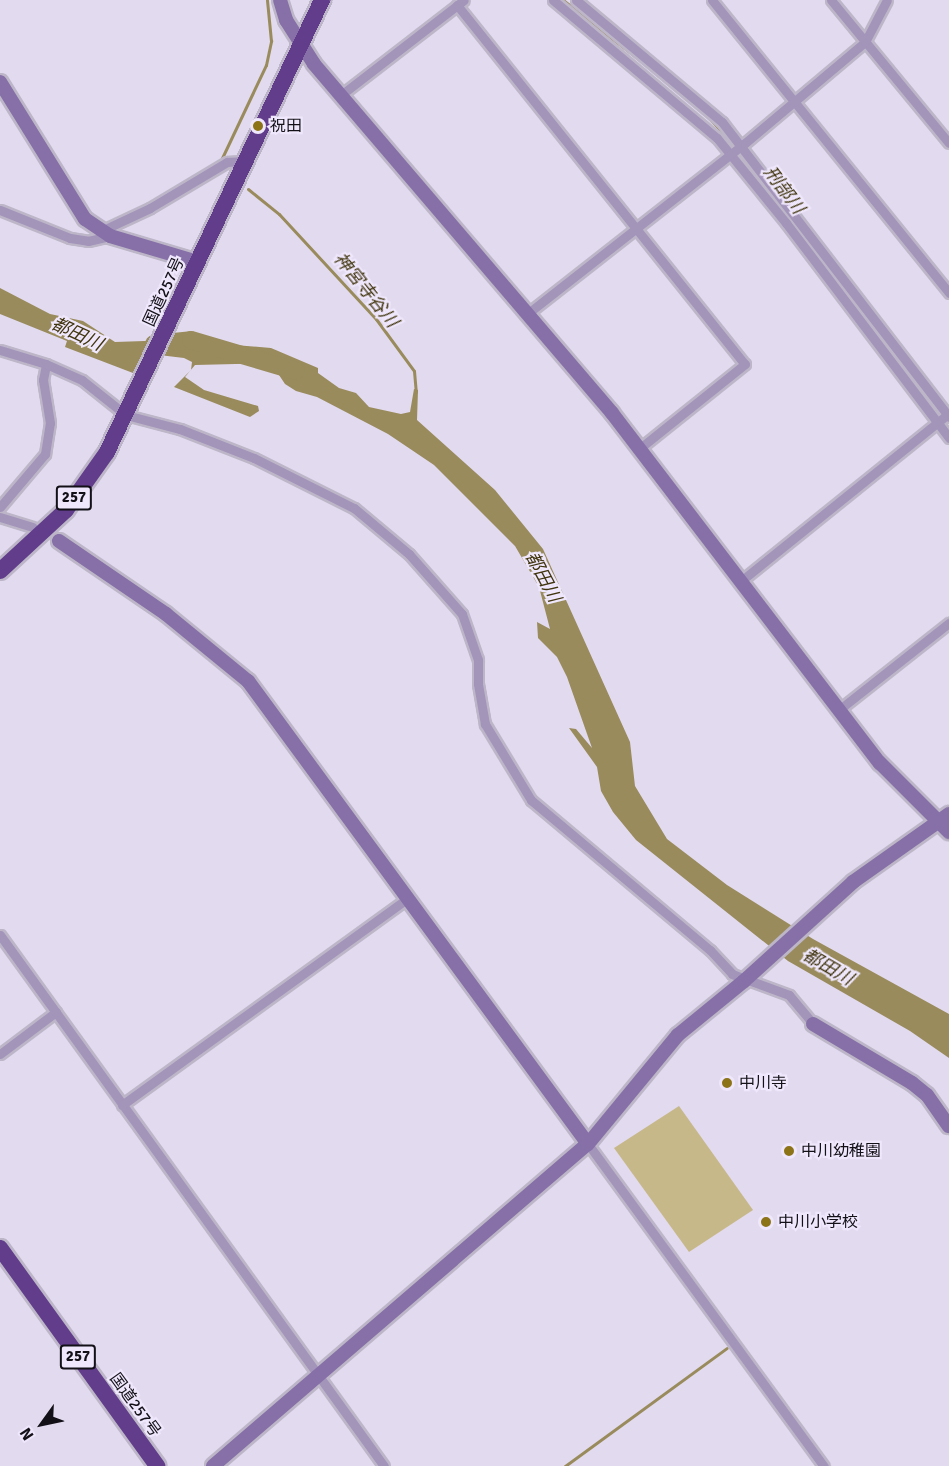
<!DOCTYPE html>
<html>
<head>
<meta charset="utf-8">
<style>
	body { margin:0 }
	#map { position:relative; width:949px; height:1466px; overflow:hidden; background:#e2daef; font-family:Signika,"Noto Sans JP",sans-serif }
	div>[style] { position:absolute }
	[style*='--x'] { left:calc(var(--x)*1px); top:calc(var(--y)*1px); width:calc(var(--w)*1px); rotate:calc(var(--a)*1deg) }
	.green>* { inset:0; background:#c7b88a }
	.water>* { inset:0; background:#998b5c }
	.stream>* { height:3px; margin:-1.5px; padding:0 1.5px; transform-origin:1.5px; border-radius:1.5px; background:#998b5c }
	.river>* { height:18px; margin:-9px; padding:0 9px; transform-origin:9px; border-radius:9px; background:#998b5c }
	.roads { filter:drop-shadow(2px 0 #bdb6c8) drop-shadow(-2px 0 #bdb6c8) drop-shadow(0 2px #bdb6c8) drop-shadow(0 -2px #bdb6c8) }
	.street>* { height:9px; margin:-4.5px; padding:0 4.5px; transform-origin:4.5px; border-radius:4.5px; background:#a394ba }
	.secondary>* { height:14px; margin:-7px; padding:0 7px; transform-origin:7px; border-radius:7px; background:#8670a7 }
	.highway>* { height:16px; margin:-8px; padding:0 8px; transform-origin:8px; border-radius:8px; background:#613d8b }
	.dots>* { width:16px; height:16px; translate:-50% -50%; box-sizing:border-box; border:3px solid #efe7fc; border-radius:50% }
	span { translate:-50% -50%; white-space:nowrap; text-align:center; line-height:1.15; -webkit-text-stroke:4.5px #efe7fc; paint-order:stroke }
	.shield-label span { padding:2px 4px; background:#efe7fc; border:2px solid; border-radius:4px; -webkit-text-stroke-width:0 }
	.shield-label { font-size:15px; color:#131017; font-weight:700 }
	.poi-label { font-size:16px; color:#131017 }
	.left { translate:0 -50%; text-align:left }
	.street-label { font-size:16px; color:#131017 }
	.water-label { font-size:18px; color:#40350d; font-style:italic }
	.north { position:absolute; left:12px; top:1394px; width:60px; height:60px; -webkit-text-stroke:4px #efe7fc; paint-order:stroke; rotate:237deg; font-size:16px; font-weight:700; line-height:24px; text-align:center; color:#131017 }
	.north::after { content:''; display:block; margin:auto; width:21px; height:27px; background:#131017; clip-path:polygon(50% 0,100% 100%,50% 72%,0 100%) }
</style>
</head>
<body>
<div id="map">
	<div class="green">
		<div style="clip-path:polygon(679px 1106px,753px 1210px,689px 1252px,614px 1148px)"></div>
	</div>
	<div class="water">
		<div style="clip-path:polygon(0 288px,50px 314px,83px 321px,115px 342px,174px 340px,271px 348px,318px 368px,318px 373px,339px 388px,356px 393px,369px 407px,401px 414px,410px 412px,414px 389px,418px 390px,417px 420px,495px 490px,543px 549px,630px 742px,635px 786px,667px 839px,727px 885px,813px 939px,949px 1014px,949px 1058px,910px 1031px,788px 961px,636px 840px,613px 812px,601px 791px,597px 767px,569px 728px,576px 729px,592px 748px,567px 677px,557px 657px,538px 638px,537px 622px,550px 629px,539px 587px,515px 546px,434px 465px,388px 434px,317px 397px,296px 391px,285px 384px,271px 363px,195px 365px,185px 377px,204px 390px,258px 406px,259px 411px,250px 417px,174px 387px,191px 370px,192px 362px,184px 358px,159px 355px,133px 373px,65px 347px,67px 341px,0 314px)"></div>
	</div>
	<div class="stream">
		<div style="--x:563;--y:0;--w:136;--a:38.1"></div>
		<div style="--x:701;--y:110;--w:30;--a:46"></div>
		<div style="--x:722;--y:132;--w:199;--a:51.9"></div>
		<div style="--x:222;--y:158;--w:103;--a:-64.7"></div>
		<div style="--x:266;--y:65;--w:25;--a:-78"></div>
		<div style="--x:271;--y:41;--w:41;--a:-95.6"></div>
		<div style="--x:248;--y:189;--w:40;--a:39"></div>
		<div style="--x:279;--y:214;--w:143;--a:47.3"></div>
		<div style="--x:376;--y:319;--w:64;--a:53.8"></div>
		<div style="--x:414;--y:371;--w:21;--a:85"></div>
		<div style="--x:871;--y:323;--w:132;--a:53.7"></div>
		<div style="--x:565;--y:1466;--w:200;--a:-36.1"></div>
	</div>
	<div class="river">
		<div style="--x:154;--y:344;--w:37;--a:-6"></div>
		<div style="--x:191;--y:340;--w:109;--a:16.4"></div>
	</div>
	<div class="roads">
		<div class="street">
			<div style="--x:553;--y:0;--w:214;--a:40.1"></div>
			<div style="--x:717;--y:138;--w:109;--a:50.9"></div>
			<div style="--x:786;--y:223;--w:270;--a:52.8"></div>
			<div style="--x:576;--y:0;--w:190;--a:39.9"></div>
			<div style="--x:722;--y:122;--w:372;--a:52.4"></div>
			<div style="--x:712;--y:0;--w:377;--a:51"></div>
			<div style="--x:831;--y:0;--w:185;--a:50.5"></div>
			<div style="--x:457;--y:5;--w:460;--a:51.3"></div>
			<div style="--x:745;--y:364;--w:134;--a:141.3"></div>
			<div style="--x:341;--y:95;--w:155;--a:-37.7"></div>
			<div style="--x:0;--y:210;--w:75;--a:21.8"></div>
			<div style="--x:70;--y:238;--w:18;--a:9"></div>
			<div style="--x:88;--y:241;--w:23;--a:-13"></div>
			<div style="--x:101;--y:231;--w:54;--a:-25.1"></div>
			<div style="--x:150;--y:208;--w:90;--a:-30.9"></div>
			<div style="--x:227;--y:162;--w:19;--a:-3"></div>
			<div style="--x:527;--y:314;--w:277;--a:-38.1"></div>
			<div style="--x:745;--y:143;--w:157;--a:-40.1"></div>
			<div style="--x:865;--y:42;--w:47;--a:-62.4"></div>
			<div style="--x:0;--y:350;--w:48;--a:16.9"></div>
			<div style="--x:0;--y:507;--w:70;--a:-49.7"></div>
			<div style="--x:45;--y:454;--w:31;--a:-81"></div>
			<div style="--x:50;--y:423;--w:44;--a:-99.2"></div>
			<div style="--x:43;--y:380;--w:16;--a:-79"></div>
			<div style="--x:46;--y:364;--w:39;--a:24"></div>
			<div style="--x:82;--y:380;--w:56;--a:38.5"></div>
			<div style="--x:126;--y:415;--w:56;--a:14.5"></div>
			<div style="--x:180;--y:429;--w:79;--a:21.4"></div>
			<div style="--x:254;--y:458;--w:112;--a:26.6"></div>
			<div style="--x:354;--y:508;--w:72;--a:39.9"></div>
			<div style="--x:409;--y:554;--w:80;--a:48.5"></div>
			<div style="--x:462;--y:614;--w:49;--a:70.8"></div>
			<div style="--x:478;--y:660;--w:24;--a:90"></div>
			<div style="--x:478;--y:684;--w:41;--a:80.1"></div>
			<div style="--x:485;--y:724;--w:89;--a:58.8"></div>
			<div style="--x:531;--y:800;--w:234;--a:40"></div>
			<div style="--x:710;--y:950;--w:33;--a:47"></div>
			<div style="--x:732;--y:974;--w:61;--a:20.2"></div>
			<div style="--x:789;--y:995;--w:38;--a:50"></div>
			<div style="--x:0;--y:517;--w:34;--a:17"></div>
			<div style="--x:741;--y:581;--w:267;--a:-38.9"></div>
			<div style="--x:840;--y:709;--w:139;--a:-38.3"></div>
			<div style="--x:0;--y:935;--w:655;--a:54.13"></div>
			<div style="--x:0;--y:1054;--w:70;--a:-36.9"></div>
			<div style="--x:122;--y:1105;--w:352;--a:-35.9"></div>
			<div style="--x:588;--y:1144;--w:399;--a:53.8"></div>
		</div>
		<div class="secondary">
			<div style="--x:280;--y:0;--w:21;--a:73"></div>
			<div style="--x:286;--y:20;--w:52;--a:57.5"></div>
			<div style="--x:314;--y:64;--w:459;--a:49.5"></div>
			<div style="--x:612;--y:413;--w:441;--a:52.6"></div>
			<div style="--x:880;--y:763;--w:98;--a:45"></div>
			<div style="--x:0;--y:82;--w:161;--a:58.2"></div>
			<div style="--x:85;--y:219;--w:30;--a:34"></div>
			<div style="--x:110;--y:236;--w:92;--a:16.5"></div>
			<div style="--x:59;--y:541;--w:130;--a:34.3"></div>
			<div style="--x:166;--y:614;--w:106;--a:39.3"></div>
			<div style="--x:248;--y:681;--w:574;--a:53.71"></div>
			<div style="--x:813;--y:1024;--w:115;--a:30.8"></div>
			<div style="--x:912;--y:1083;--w:19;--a:39"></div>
			<div style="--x:927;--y:1095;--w:38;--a:55"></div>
			<div style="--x:213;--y:1466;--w:494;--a:-40.7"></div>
			<div style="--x:588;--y:1144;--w:141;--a:-50.5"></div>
			<div style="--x:678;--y:1035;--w:85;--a:-39.3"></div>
			<div style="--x:744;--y:981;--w:147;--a:-42.2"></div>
			<div style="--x:853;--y:882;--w:118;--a:-35.3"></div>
		</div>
		<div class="highway">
			<div style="--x:0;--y:571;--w:90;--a:-42.7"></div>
			<div style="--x:66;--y:510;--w:71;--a:-54.7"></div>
			<div style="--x:107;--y:452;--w:501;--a:-64.56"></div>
			<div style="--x:0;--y:1248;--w:269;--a:54.2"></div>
		</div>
	</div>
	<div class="dots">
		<div style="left:258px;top:126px;background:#8c7317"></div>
		<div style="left:727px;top:1083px;background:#8c7317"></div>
		<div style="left:789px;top:1151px;background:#8c7317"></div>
		<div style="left:766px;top:1222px;background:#8c7317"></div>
	</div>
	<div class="shield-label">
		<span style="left:74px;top:498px">257</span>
		<span style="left:78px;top:1357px">257</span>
	</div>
	<div class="poi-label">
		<span class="left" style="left:270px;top:126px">祝田</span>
		<span class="left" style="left:739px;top:1083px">中川寺</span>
		<span class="left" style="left:801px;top:1151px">中川幼稚園</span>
		<span class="left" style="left:778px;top:1222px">中川小学校</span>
	</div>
	<div class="street-label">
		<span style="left:164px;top:292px;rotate:-65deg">国道257号</span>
		<span style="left:135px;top:1405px;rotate:54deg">国道257号</span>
	</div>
	<div class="water-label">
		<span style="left:784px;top:190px;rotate:53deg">刑部川</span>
		<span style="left:366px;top:290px;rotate:51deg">神宮寺谷川</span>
		<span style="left:77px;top:334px;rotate:25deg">都田川</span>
		<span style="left:543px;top:577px;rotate:62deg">都田川</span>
		<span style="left:828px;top:967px;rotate:30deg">都田川</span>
	</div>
	<div class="north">N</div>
</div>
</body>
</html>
